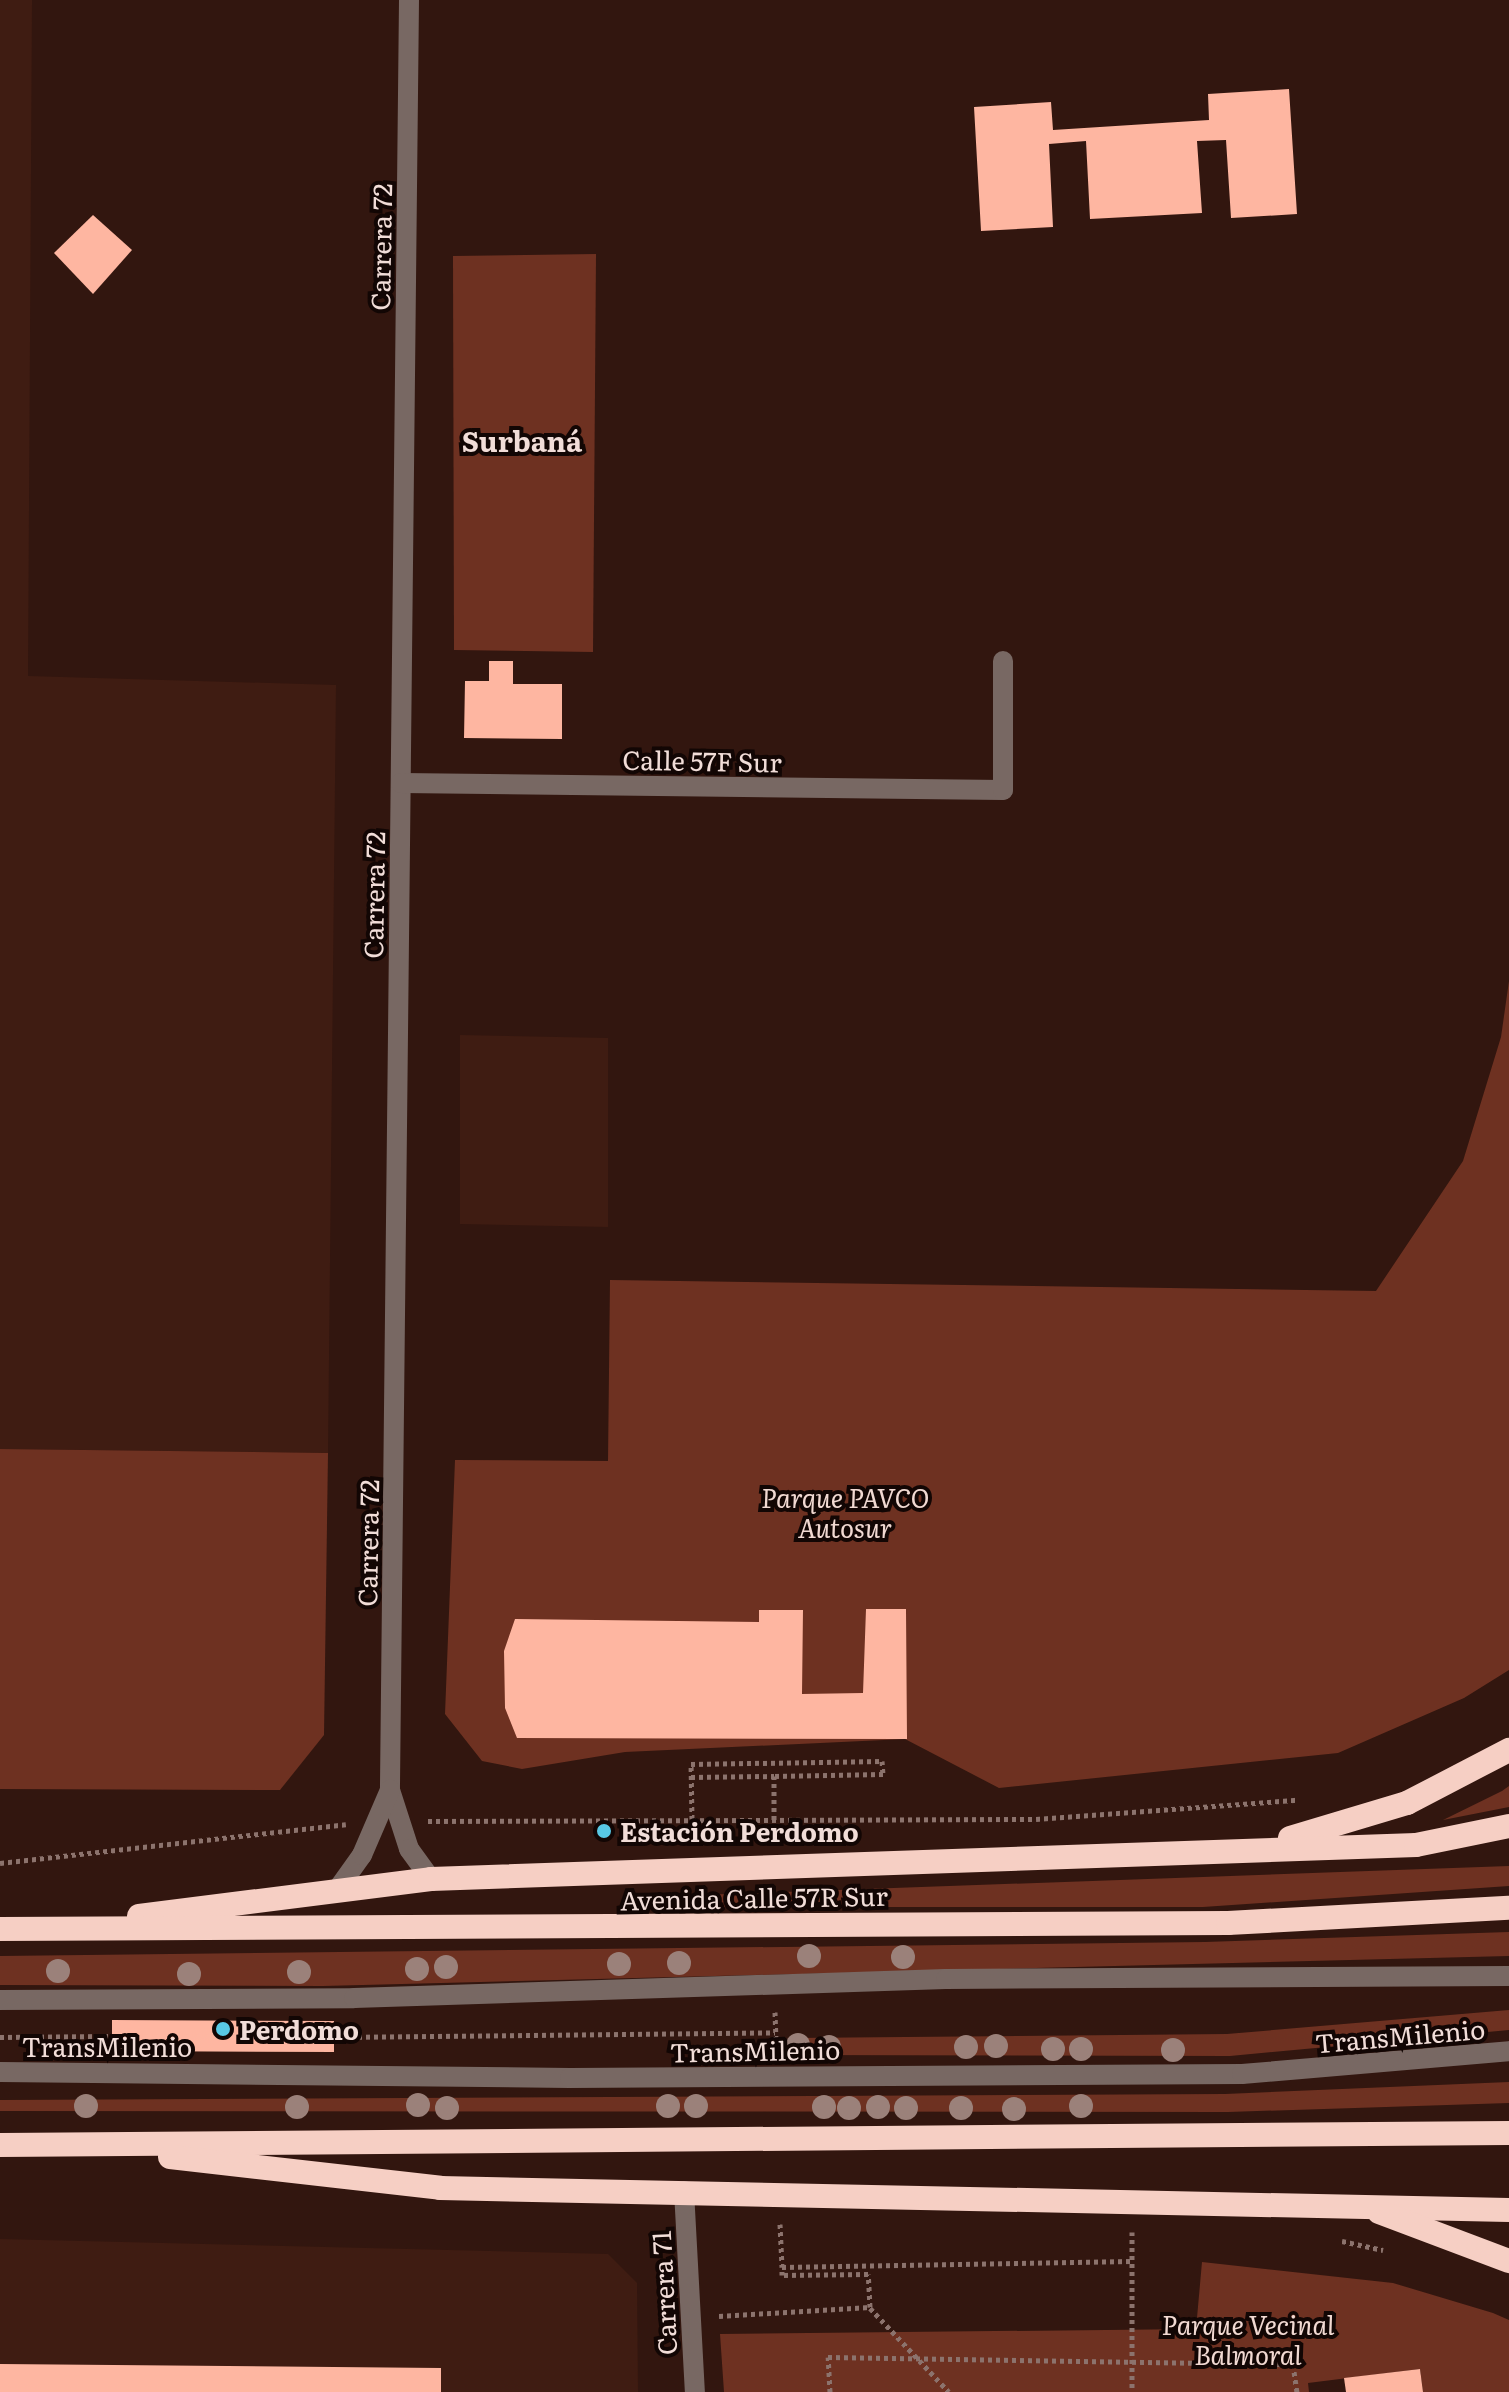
<!DOCTYPE html>
<html>
<head>
<meta charset="utf-8">
<style>
	body { margin:0 }
	#map { position:relative; width:1509px; height:2392px; overflow:hidden; background:#32160f; font-family:Literata,serif }
	div>[style] { position:absolute }
	[style*='--x'] { left:calc(var(--x)*1px); top:calc(var(--y)*1px); width:calc(var(--w)*1px); rotate:calc(var(--a)*1deg) }
	.built>* { inset:0; background:#3f1c12 }
	.green>* { inset:0; background:#6e3121 }
	.building>* { inset:0; background:#feb6a1 }
	.path>* { height:5px; margin-top:-2.5px; transform-origin:0; background:repeating-linear-gradient(90deg,#8c736d 0 4px,transparent 0 8px) }
	.minor>* { height:20px; margin:-10px; padding:0 10px; transform-origin:10px; border-radius:10px; background:#786863 }
	.highway>* { height:24px; margin:-12px; padding:0 12px; transform-origin:12px; border-radius:12px; background:#f6cfc4 }
	.trees>* { width:24px; height:24px; margin:-12px; border-radius:50%; background:#9b817a }
	.dots>* { width:22px; height:22px; translate:-50% -50%; box-sizing:border-box; border:4px solid #120604; border-radius:50% }
	span { translate:-50% -50%; white-space:nowrap; text-align:center; line-height:1.15; -webkit-text-stroke:8px #120604; paint-order:stroke }
	.street-label { font-size:26px; color:#f1ddd8 }
	.park-label { font-size:26px; color:#f1d9d2; font-style:italic }
	.poi-label { font-size:26px; color:#f1ddd8; font-weight:700 }
	.left { translate:0 -50%; text-align:left }
	.neighbourhood-label { font-size:28px; color:#f1ddd8; font-weight:700 }
</style>
</head>
<body>
<div id="map">
	<div class="built">
		<div style="clip-path:polygon(0 0,32px 0,28px 676px,336px 685px,328px 1453px,0 1449px)"></div>
		<div style="clip-path:polygon(460px 1035px,608px 1038px,608px 1227px,460px 1224px)"></div>
		<div style="clip-path:polygon(0 2239px,608px 2254px,637px 2283px,638px 2392px,0 2392px)"></div>
	</div>
	<div class="green">
		<div style="clip-path:polygon(596px 254px,593px 652px,454px 650px,453px 256px)"></div>
		<div style="clip-path:polygon(1509px 981px,1509px 1670px,1464px 1698px,1338px 1753px,999px 1788px,905px 1739px,625px 1752px,522px 1769px,482px 1761px,445px 1714px,455px 1460px,608px 1461px,610px 1280px,1376px 1291px,1463px 1161px,1501px 1037px)"></div>
		<div style="clip-path:polygon(0 1449px,328px 1453px,324px 1735px,280px 1790px,0 1789px)"></div>
		<div style="clip-path:polygon(1509px 1786px,1509px 1807px,1443px 1820px,1502px 1791px)"></div>
		<div style="clip-path:polygon(1509px 1866px,1509px 1886px,1203px 1907px,675px 1907px,670px 1896px)"></div>
		<div style="clip-path:polygon(1509px 1932px,1509px 1956px,323px 1986px,0 1985px,0 1956px,1205px 1942px)"></div>
		<div style="clip-path:polygon(1509px 2010px,1509px 2030px,1230px 2056px,793px 2055px,793px 2038px,1227px 2034px)"></div>
		<div style="clip-path:polygon(1509px 2082px,1509px 2103px,1228px 2112px,0 2111px,0 2100px,1225px 2094px)"></div>
		<div style="clip-path:polygon(1202px 2262px,1393px 2283px,1493px 2313px,1509px 2320px,1509px 2392px,1423px 2392px,1420px 2369px,1308px 2383px,1309px 2392px,724px 2392px,720px 2334px,1196px 2329px)"></div>
	</div>
	<div class="building">
		<div style="clip-path:polygon(1289px 89px,1297px 214px,1231px 218px,1226px 140px,1197px 141px,1202px 213px,1090px 219px,1086px 141px,1049px 144px,1053px 227px,981px 231px,974px 107px,1051px 102px,1053px 130px,1209px 120px,1208px 94px)"></div>
		<div style="clip-path:polygon(93px 215px,132px 250px,93px 294px,54px 253px)"></div>
		<div style="clip-path:polygon(489px 661px,513px 661px,513px 684px,562px 684px,562px 739px,464px 738px,465px 681px,489px 681px)"></div>
		<div style="clip-path:polygon(866px 1609px,906px 1609px,907px 1739px,517px 1738px,505px 1708px,504px 1651px,515px 1619px,759px 1622px,759px 1610px,803px 1610px,802px 1694px,863px 1693px)"></div>
		<div style="clip-path:polygon(112px 2020px,334px 2021px,334px 2052px,112px 2051px)"></div>
		<div style="clip-path:polygon(0 2364px,441px 2368px,441px 2392px,0 2392px)"></div>
		<div style="clip-path:polygon(1420px 2369px,1423px 2392px,1346px 2392px,1344px 2378px)"></div>
	</div>
	<div class="path">
		<div style="--x:691;--y:1777;--w:83;--a:-0.7"></div>
		<div style="--x:692;--y:1819;--w:55;--a:-91"></div>
		<div style="--x:691;--y:1764;--w:191;--a:-0.9"></div>
		<div style="--x:882;--y:1761;--w:13;--a:86"></div>
		<div style="--x:883;--y:1774;--w:109;--a:178.9"></div>
		<div style="--x:774;--y:1776;--w:62;--a:90"></div>
		<div style="--x:428;--y:1821;--w:608;--a:-0.19"></div>
		<div style="--x:1036;--y:1819;--w:262;--a:-4.2"></div>
		<div style="--x:0;--y:1863;--w:348;--a:-6.4"></div>
		<div style="--x:775;--y:2012;--w:38;--a:88"></div>
		<div style="--x:0;--y:2037;--w:112;--a:-0.5"></div>
		<div style="--x:334;--y:2037;--w:441;--a:-0.6"></div>
		<div style="--x:780;--y:2224;--w:43;--a:87.3"></div>
		<div style="--x:782;--y:2267;--w:350;--a:-1"></div>
		<div style="--x:1132;--y:2232;--w:160;--a:90"></div>
		<div style="--x:1342;--y:2241;--w:42;--a:12.4"></div>
		<div style="--x:870;--y:2308;--w:115;--a:46.8"></div>
		<div style="--x:719;--y:2316;--w:151;--a:-3.4"></div>
		<div style="--x:870;--y:2307;--w:33;--a:-93"></div>
		<div style="--x:868;--y:2274;--w:86;--a:179.3"></div>
		<div style="--x:782;--y:2275;--w:8;--a:-90"></div>
		<div style="--x:830;--y:2392;--w:35;--a:-93"></div>
		<div style="--x:828;--y:2357;--w:465;--a:0.9"></div>
		<div style="--x:1293;--y:2364;--w:28;--a:82"></div>
	</div>
	<div class="minor">
		<div style="--x:409;--y:0;--w:1790;--a:90.61"></div>
		<div style="--x:390;--y:1790;--w:62;--a:72.1"></div>
		<div style="--x:409;--y:1849;--w:37;--a:54"></div>
		<div style="--x:401;--y:783;--w:602;--a:0.67"></div>
		<div style="--x:1003;--y:790;--w:129;--a:-90"></div>
		<div style="--x:337;--y:1890;--w:43;--a:-54.5"></div>
		<div style="--x:362;--y:1855;--w:71;--a:-66.7"></div>
		<div style="--x:0;--y:2000;--w:354;--a:-0.3"></div>
		<div style="--x:354;--y:1998;--w:592;--a:-1.84"></div>
		<div style="--x:946;--y:1979;--w:563;--a:-0.31"></div>
		<div style="--x:0;--y:2072;--w:570;--a:0.6"></div>
		<div style="--x:570;--y:2078;--w:672;--a:-0.34"></div>
		<div style="--x:1242;--y:2074;--w:268;--a:-4.9"></div>
		<div style="--x:684;--y:2191;--w:201;--a:86.9"></div>
	</div>
	<div class="highway">
		<div style="--x:1290;--y:1838;--w:122;--a:-16.7"></div>
		<div style="--x:1407;--y:1803;--w:115;--a:-27.5"></div>
		<div style="--x:139;--y:1916;--w:294;--a:-7.2"></div>
		<div style="--x:431;--y:1879;--w:986;--a:-1.98"></div>
		<div style="--x:1416;--y:1845;--w:95;--a:-11.5"></div>
		<div style="--x:0;--y:1929;--w:1228;--a:-0.28"></div>
		<div style="--x:1228;--y:1923;--w:281;--a:-3.1"></div>
		<div style="--x:0;--y:2145;--w:1509;--a:-0.46"></div>
		<div style="--x:170;--y:2157;--w:272;--a:6.5"></div>
		<div style="--x:440;--y:2188;--w:1069;--a:1.18"></div>
		<div style="--x:1379;--y:2212;--w:139;--a:20.7"></div>
	</div>
	<div class="trees">
		<div style="left:809px;top:1956px"></div>
		<div style="left:903px;top:1957px"></div>
		<div style="left:679px;top:1963px"></div>
		<div style="left:619px;top:1964px"></div>
		<div style="left:446px;top:1967px"></div>
		<div style="left:417px;top:1969px"></div>
		<div style="left:58px;top:1971px"></div>
		<div style="left:299px;top:1972px"></div>
		<div style="left:189px;top:1974px"></div>
		<div style="left:798px;top:2045px"></div>
		<div style="left:996px;top:2046px"></div>
		<div style="left:829px;top:2047px"></div>
		<div style="left:966px;top:2047px"></div>
		<div style="left:1053px;top:2049px"></div>
		<div style="left:1081px;top:2049px"></div>
		<div style="left:1173px;top:2050px"></div>
		<div style="left:418px;top:2105px"></div>
		<div style="left:86px;top:2106px"></div>
		<div style="left:668px;top:2106px"></div>
		<div style="left:696px;top:2106px"></div>
		<div style="left:1081px;top:2106px"></div>
		<div style="left:297px;top:2107px"></div>
		<div style="left:824px;top:2107px"></div>
		<div style="left:878px;top:2107px"></div>
		<div style="left:447px;top:2108px"></div>
		<div style="left:849px;top:2108px"></div>
		<div style="left:906px;top:2108px"></div>
		<div style="left:961px;top:2108px"></div>
		<div style="left:1014px;top:2109px"></div>
	</div>
	<div class="dots">
		<div style="left:604px;top:1831px;background:#58c8e4"></div>
		<div style="left:223px;top:2029px;background:#58c8e4"></div>
	</div>
	<div class="street-label">
		<span style="left:380px;top:247px;rotate:-89deg">Carrera 72</span>
		<span style="left:702px;top:760px;rotate:1deg">Calle 57F Sur</span>
		<span style="left:373px;top:895px;rotate:-89deg">Carrera 72</span>
		<span style="left:367px;top:1543px;rotate:-89deg">Carrera 72</span>
		<span style="left:754px;top:1897px;rotate:-1deg">Avenida Calle 57R Sur</span>
		<span style="left:1400px;top:2035px;rotate:-5deg">TransMilenio</span>
		<span style="left:107px;top:2046px">TransMilenio</span>
		<span style="left:755px;top:2050px;rotate:-1deg">TransMilenio</span>
		<span style="left:663px;top:2293px;rotate:-93deg">Carrera 71</span>
	</div>
	<div class="park-label">
		<span style="left:845px;top:1512px">Parque PAVCO<br>Autosur</span>
		<span style="left:1248px;top:2339px">Parque Vecinal<br>Balmoral</span>
	</div>
	<div class="poi-label">
		<span class="left" style="left:620px;top:1831px">Estación Perdomo</span>
		<span class="left" style="left:239px;top:2029px">Perdomo</span>
	</div>
	<div class="neighbourhood-label">
		<span style="left:522px;top:440px">Surbaná</span>
	</div>
</div>
</body>
</html>
